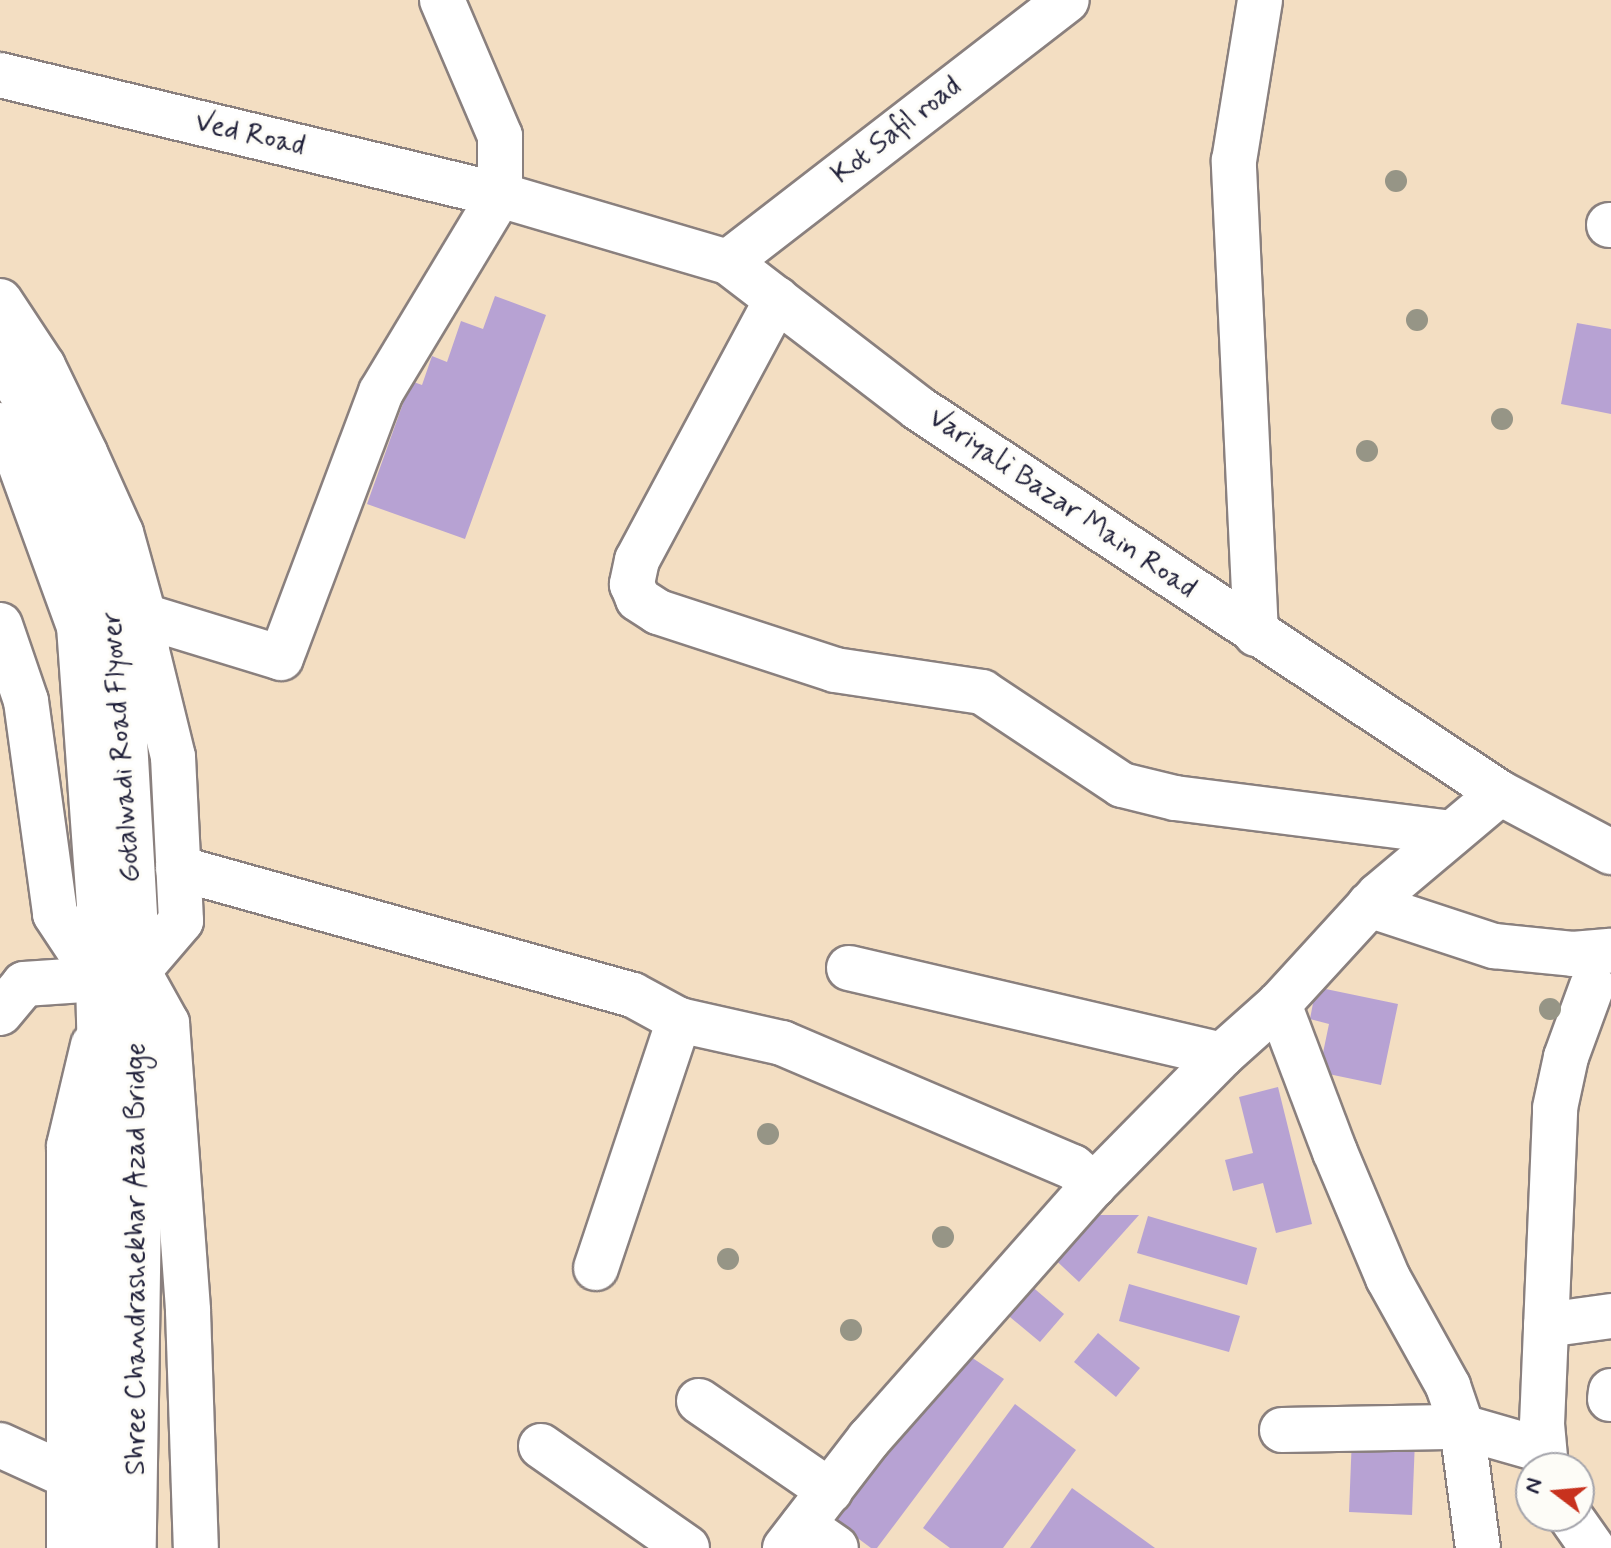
<!DOCTYPE html>
<html>
<head>
<meta charset="utf-8">
<style>
	body { margin:0 }
	#map { position:relative; width:1611px; height:1548px; overflow:hidden; background:#f3dec2; font-family:Mynerve,sans-serif }
	div>[style] { position:absolute }
	[style*='--x'] { left:calc(var(--x)*1px); top:calc(var(--y)*1px); width:calc(var(--w)*1px); rotate:calc(var(--a)*1deg) }
	.building>* { inset:0; background:#b7a2d3 }
	.roads { filter:drop-shadow(2px 0 #8a807e) drop-shadow(-2px 0 #8a807e) drop-shadow(0 2px #8a807e) drop-shadow(0 -2px #8a807e) }
	.minor>* { height:44px; margin:-22px; padding:0 22px; transform-origin:22px; border-radius:22px; background:#fff }
	.major>* { height:44px; margin:-22px; padding:0 22px; transform-origin:22px; border-radius:22px; background:#fff }
	.trees>* { width:22px; height:22px; margin:-11px; border-radius:50%; background:#969586 }
	span { translate:-50% -50%; white-space:nowrap; text-align:center; line-height:1.15; -webkit-text-stroke:6px #fdfcf7; paint-order:stroke }
	.street-label { font-size:28px; color:#22223b }
	.north { position:absolute; left:1515px; top:1452px; width:80px; height:80px; box-sizing:border-box; background:#fdfcf7; border:2px solid #a5a5ac; border-radius:50%; rotate:286deg; font-size:22px; font-weight:700; line-height:32px; text-align:center; color:#22223b }
	.north::after { content:''; display:block; margin:auto; width:28px; height:36px; background:#c8321e; clip-path:polygon(50% 0,100% 100%,50% 72%,0 100%) }
</style>
</head>
<body>
<div id="map">
	<div class="building">
		<div style="clip-path:polygon(495px 296px,546px 315px,465px 539px,367px 504px,411px 381px,422px 385px,432px 356px,447px 362px,461px 321px,483px 329px)"></div>
		<div style="clip-path:polygon(1577px 323px,1611px 329px,1611px 414px,1561px 404px)"></div>
		<div style="clip-path:polygon(1316px 987px,1398px 1004px,1381px 1085px,1319px 1072px,1329px 1024px,1310px 1019px)"></div>
		<div style="clip-path:polygon(1278px 1087px,1312px 1224px,1276px 1233px,1263px 1183px,1233px 1191px,1225px 1160px,1253px 1153px,1239px 1097px)"></div>
		<div style="clip-path:polygon(1087px 1215px,1139px 1215px,1079px 1282px,1047px 1252px)"></div>
		<div style="clip-path:polygon(1148px 1216px,1257px 1248px,1247px 1285px,1137px 1253px)"></div>
		<div style="clip-path:polygon(1022px 1278px,1064px 1314px,1040px 1342px,998px 1307px)"></div>
		<div style="clip-path:polygon(1129px 1284px,1240px 1316px,1229px 1352px,1119px 1321px)"></div>
		<div style="clip-path:polygon(1098px 1333px,1140px 1368px,1116px 1397px,1074px 1362px)"></div>
		<div style="clip-path:polygon(959px 1349px,1004px 1379px,877px 1548px,871px 1548px,824px 1513px)"></div>
		<div style="clip-path:polygon(1015px 1404px,1076px 1450px,1003px 1548px,950px 1548px,923px 1528px)"></div>
		<div style="clip-path:polygon(1352px 1437px,1415px 1440px,1412px 1515px,1349px 1512px)"></div>
		<div style="clip-path:polygon(1072px 1488px,1155px 1548px,1030px 1548px)"></div>
	</div>
	<div class="roads">
		<div class="minor">
			<div style="--x:1609;--y:225;--w:2;--a:0"></div>
			<div style="--x:777;--y:299;--w:296;--a:118.2"></div>
			<div style="--x:637;--y:560;--w:25;--a:102"></div>
			<div style="--x:632;--y:584;--w:16;--a:68"></div>
			<div style="--x:638;--y:599;--w:24;--a:33"></div>
			<div style="--x:658;--y:612;--w:186;--a:18.1"></div>
			<div style="--x:835;--y:670;--w:149;--a:8.5"></div>
			<div style="--x:982;--y:692;--w:168;--a:33.6"></div>
			<div style="--x:1122;--y:785;--w:55;--a:13.8"></div>
			<div style="--x:1175;--y:798;--w:279;--a:7.2"></div>
			<div style="--x:144;--y:616;--w:143;--a:17"></div>
			<div style="--x:281;--y:658;--w:284;--a:-69.4"></div>
			<div style="--x:381;--y:392;--w:230;--a:-58.9"></div>
			<div style="--x:1256;--y:634;--w:474;--a:-92.7"></div>
			<div style="--x:1234;--y:161;--w:163;--a:-80.8"></div>
			<div style="--x:178;--y:868;--w:472;--a:15.6"></div>
			<div style="--x:633;--y:995;--w:52;--a:28.5"></div>
			<div style="--x:679;--y:1020;--w:106;--a:12.6"></div>
			<div style="--x:782;--y:1043;--w:316;--a:23.1"></div>
			<div style="--x:1073;--y:1167;--w:28;--a:41"></div>
			<div style="--x:1369;--y:905;--w:132;--a:18.2"></div>
			<div style="--x:1494;--y:946;--w:79;--a:5.8"></div>
			<div style="--x:1573;--y:954;--w:38;--a:-5"></div>
			<div style="--x:849;--y:968;--w:383;--a:13.1"></div>
			<div style="--x:138;--y:971;--w:60;--a:60.9"></div>
			<div style="--x:167;--y:1023;--w:289;--a:85.8"></div>
			<div style="--x:188;--y:1311;--w:237;--a:88.1"></div>
			<div style="--x:1279;--y:1004;--w:158;--a:69.3"></div>
			<div style="--x:1335;--y:1152;--w:137;--a:67.2"></div>
			<div style="--x:1388;--y:1278;--w:124;--a:60.9"></div>
			<div style="--x:1448;--y:1386;--w:43;--a:71.1"></div>
			<div style="--x:1462;--y:1427;--w:122;--a:82.5"></div>
			<div style="--x:0;--y:1013;--w:38;--a:-50"></div>
			<div style="--x:24;--y:984;--w:74;--a:-3.9"></div>
			<div style="--x:596;--y:1268;--w:262;--a:-71.5"></div>
			<div style="--x:1546;--y:1325;--w:66;--a:-7.9"></div>
			<div style="--x:1610;--y:1399;--w:8;--a:-83"></div>
			<div style="--x:699;--y:1401;--w:159;--a:34.5"></div>
			<div style="--x:1282;--y:1430;--w:180;--a:-1"></div>
			<div style="--x:1462;--y:1427;--w:83;--a:16"></div>
			<div style="--x:0;--y:1445;--w:75;--a:24.5"></div>
			<div style="--x:541;--y:1446;--w:178;--a:34.9"></div>
			<div style="--x:1546;--y:1468;--w:44;--a:-95.2"></div>
			<div style="--x:1542;--y:1424;--w:316;--a:-87.6"></div>
			<div style="--x:1555;--y:1108;--w:52;--a:-77.8"></div>
			<div style="--x:1566;--y:1057;--w:76;--a:-69.9"></div>
			<div style="--x:1570;--y:1516;--w:39;--a:55"></div>
			<div style="--x:803;--y:1525;--w:40;--a:34.9"></div>
			<div style="--x:69;--y:1548;--w:402;--a:-90"></div>
			<div style="--x:69;--y:1146;--w:104;--a:-76.6"></div>
			<div style="--x:785;--y:1548;--w:138;--a:-52.4"></div>
			<div style="--x:869;--y:1439;--w:339;--a:-48.5"></div>
			<div style="--x:1094;--y:1185;--w:182;--a:-45.4"></div>
			<div style="--x:1222;--y:1055;--w:76;--a:-41.8"></div>
			<div style="--x:1279;--y:1004;--w:148;--a:-47.5"></div>
			<div style="--x:1379;--y:895;--w:158;--a:-40.1"></div>
		</div>
		<div class="major">
			<div style="--x:442;--y:0;--w:148;--a:66.9"></div>
			<div style="--x:500;--y:136;--w:59;--a:90"></div>
			<div style="--x:0;--y:75;--w:514;--a:13.5"></div>
			<div style="--x:500;--y:195;--w:238;--a:16.4"></div>
			<div style="--x:728;--y:262;--w:240;--a:37.5"></div>
			<div style="--x:918;--y:408;--w:698;--a:33.49"></div>
			<div style="--x:1500;--y:793;--w:126;--a:28"></div>
			<div style="--x:728;--y:262;--w:428;--a:-37.7"></div>
			<div style="--x:0;--y:301;--w:78;--a:56.5"></div>
			<div style="--x:43;--y:366;--w:97;--a:64.2"></div>
			<div style="--x:85;--y:453;--w:88;--a:65.8"></div>
			<div style="--x:121;--y:533;--w:86;--a:74.5"></div>
			<div style="--x:144;--y:616;--w:35;--a:85"></div>
			<div style="--x:147;--y:651;--w:109;--a:76.2"></div>
			<div style="--x:173;--y:757;--w:164;--a:87.2"></div>
			<div style="--x:181;--y:921;--w:66;--a:130.7"></div>
			<div style="--x:0;--y:358;--w:103;--a:58.5"></div>
			<div style="--x:54;--y:446;--w:184;--a:69.7"></div>
			<div style="--x:118;--y:619;--w:353;--a:86.7"></div>
			<div style="--x:138;--y:971;--w:174;--a:89.3"></div>
			<div style="--x:140;--y:1145;--w:403;--a:90.9"></div>
			<div style="--x:0;--y:425;--w:24;--a:57"></div>
			<div style="--x:13;--y:445;--w:193;--a:70"></div>
			<div style="--x:79;--y:626;--w:281;--a:85.9"></div>
			<div style="--x:99;--y:906;--w:73;--a:90.8"></div>
			<div style="--x:0;--y:625;--w:80;--a:71.1"></div>
			<div style="--x:26;--y:701;--w:215;--a:82.2"></div>
			<div style="--x:55;--y:914;--w:78;--a:56.5"></div>
			<div style="--x:98;--y:979;--w:168;--a:88.6"></div>
			<div style="--x:102;--y:1147;--w:401;--a:90.7"></div>
		</div>
	</div>
	<div class="trees">
		<div style="left:1396px;top:181px"></div>
		<div style="left:1417px;top:320px"></div>
		<div style="left:1502px;top:419px"></div>
		<div style="left:1367px;top:451px"></div>
		<div style="left:1550px;top:1009px"></div>
		<div style="left:768px;top:1134px"></div>
		<div style="left:943px;top:1237px"></div>
		<div style="left:728px;top:1259px"></div>
		<div style="left:851px;top:1330px"></div>
	</div>
	<div class="street-label">
		<span style="left:897px;top:131px;rotate:-38deg">Kot Safil road</span>
		<span style="left:250px;top:135px;rotate:13deg">Ved Road</span>
		<span style="left:1062px;top:504px;rotate:34deg">Variyali Bazar Main Road</span>
		<span style="left:122px;top:747px;rotate:-94deg">Gotalwadi Road Flyover</span>
		<span style="left:137px;top:1259px;rotate:-90deg">Shree Chandrashekhar Azad Bridge</span>
	</div>
	<div class="north">N</div>
</div>
</body>
</html>
